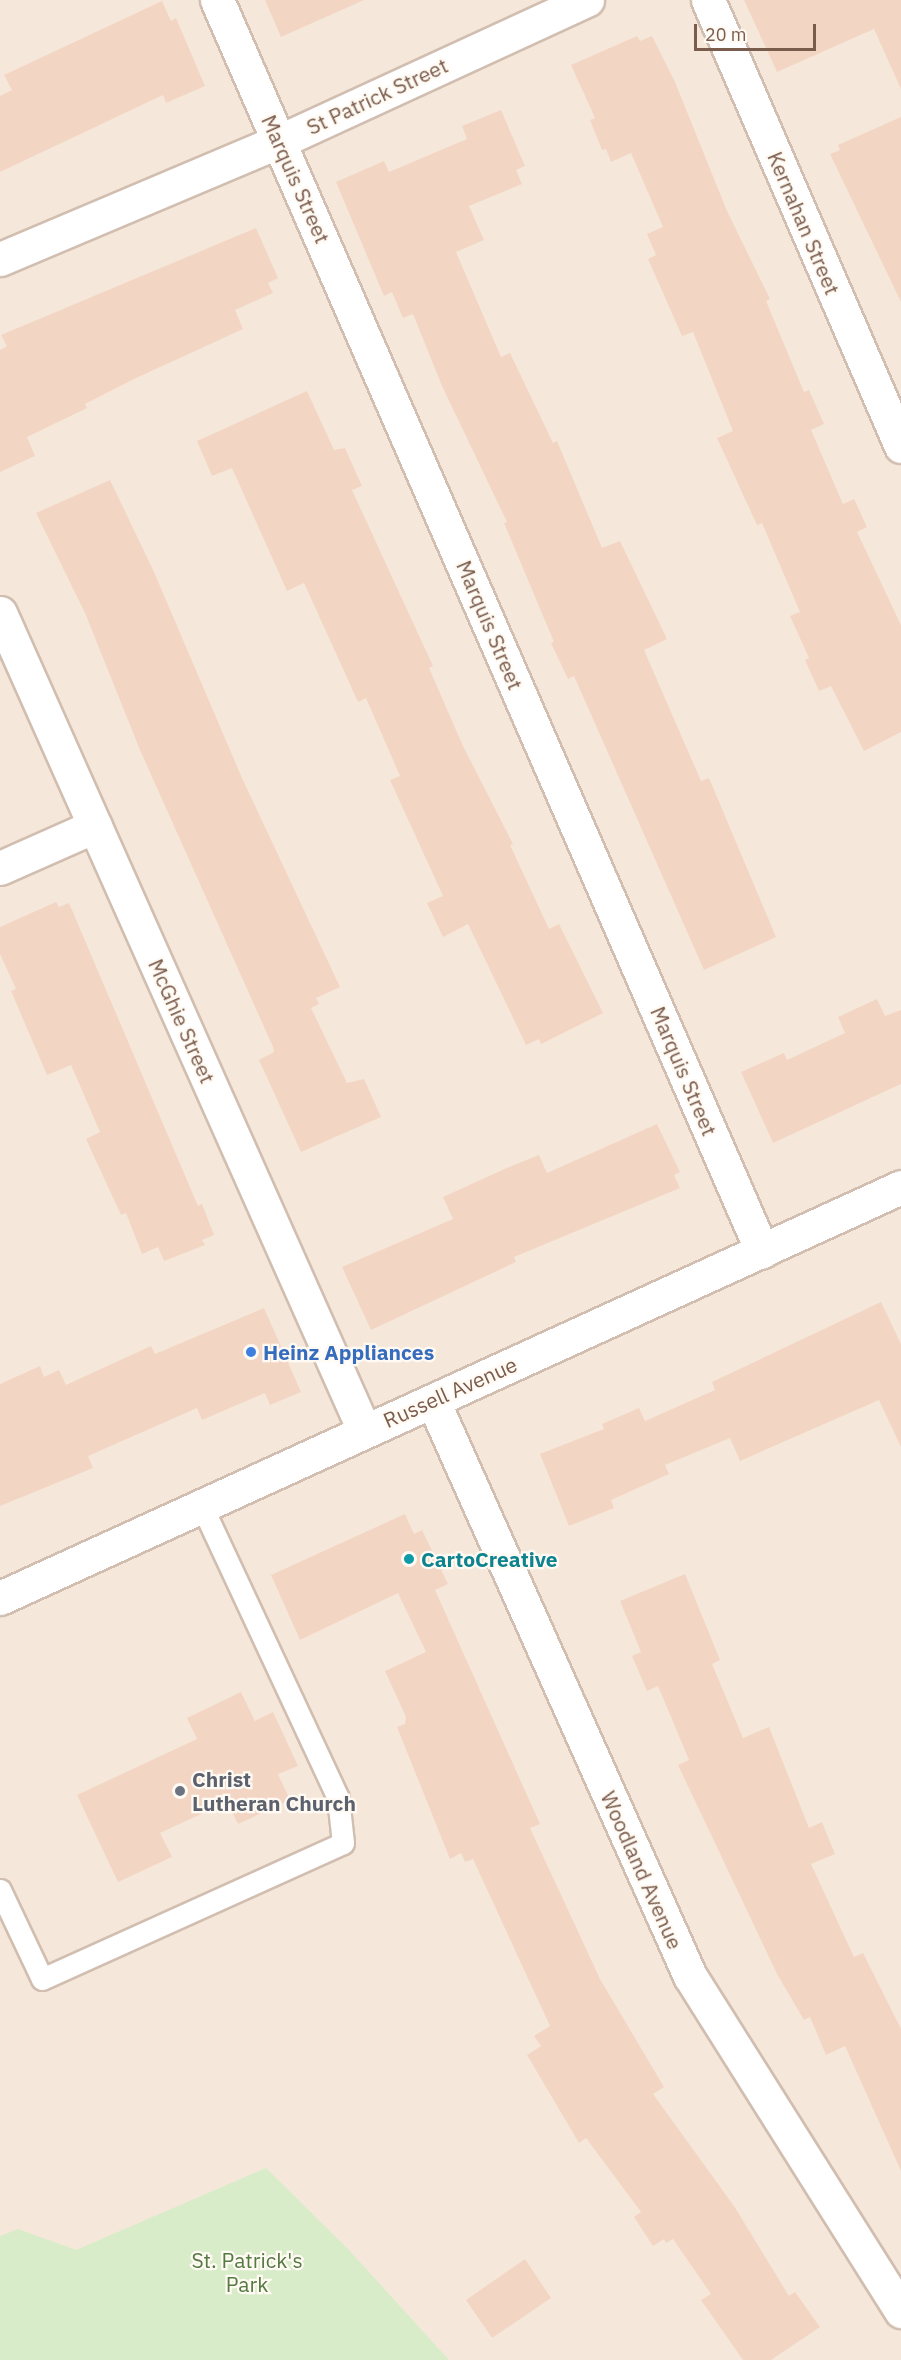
<!DOCTYPE html>
<html>
<head>
<meta charset="utf-8">
<style>
	body { margin:0 }
	#map { position:relative; width:901px; height:2360px; overflow:hidden; background:#fdf6ec; font-family:"IBM Plex Sans",sans-serif }
	div>[style] { position:absolute }
	[style*='--x'] { left:calc(var(--x)*1px); top:calc(var(--y)*1px); width:calc(var(--w)*1px); rotate:calc(var(--a)*1deg) }
	.residential>* { inset:0; background:#f5e8da }
	.green>* { inset:0; background:#d8ecc9 }
	.building>* { inset:0; background:#f3d5c3 }
	.roads { filter:drop-shadow(2px 0 #d1beb0) drop-shadow(-2px 0 #d1beb0) drop-shadow(0 2px #d1beb0) drop-shadow(0 -2px #d1beb0) }
	.service>* { height:21px; margin:-10.5px; padding:0 10.5px; transform-origin:10.5px; border-radius:10.5px; background:#fff }
	.minor>* { height:33px; margin:-16.5px; padding:0 16.5px; transform-origin:16.5px; border-radius:16.5px; background:#fff }
	.tertiary>* { height:33px; margin:-16.5px; padding:0 16.5px; transform-origin:16.5px; border-radius:16.5px; background:#fff }
	.dots>* { width:16px; height:16px; translate:-50% -50%; box-sizing:border-box; border:3px solid #fffaf3; border-radius:50% }
	span { translate:-50% -50%; white-space:nowrap; text-align:center; line-height:1.15; -webkit-text-stroke:4.5px #fffaf3; paint-order:stroke }
	.street-label { font-size:21px; color:#7a5c4d }
	.shop-label { font-size:21px; color:#366cbe; font-weight:700 }
	.left { translate:0 -50%; text-align:left }
	.culture-label { font-size:21px; color:#0d838f; font-weight:700 }
	.worship-label { font-size:21px; color:#5b616d; font-weight:700 }
	.park-label { font-size:21px; color:#537a41 }
	.scale { position:absolute; left:694px; top:24px; width:122px; height:27px; box-sizing:border-box; border:3px solid #7a5c4d; border-top:0; padding-left:8px; font-size:18px; line-height:21px; white-space:nowrap; color:#7a5c4d; -webkit-text-stroke:4px #fffaf3; paint-order:stroke }
</style>
</head>
<body>
<div id="map">
	<div class="residential">
		<div style="clip-path:polygon(0 0,901px 0,901px 2360px,0 2360px)"></div>
	</div>
	<div class="green">
		<div style="clip-path:polygon(266px 2168px,348px 2249px,449px 2360px,0 2360px,0 2236px,18px 2229px,76px 2250px)"></div>
	</div>
	<div class="building">
		<div style="clip-path:polygon(265px 0,364px 0,281px 37px)"></div>
		<div style="clip-path:polygon(744px 0,901px 0,901px 89px,874px 29px,777px 72px)"></div>
		<div style="clip-path:polygon(162px 1px,171px 21px,176px 18px,205px 86px,166px 103px,163px 95px,0 172px,0 96px,12px 90px,4px 75px)"></div>
		<div style="clip-path:polygon(637px 36px,640px 41px,652px 36px,675px 82px,727px 211px,770px 299px,766px 301px,804px 392px,809px 390px,824px 424px,811px 430px,843px 504px,854px 499px,867px 527px,857px 532px,901px 625px,901px 732px,864px 751px,831px 686px,819px 691px,805px 660px,809px 658px,790px 616px,800px 612px,762px 523px,757px 525px,717px 438px,733px 431px,693px 332px,682px 336px,648px 259px,656px 255px,647px 234px,663px 227px,631px 153px,611px 162px,606px 149px,602px 150px,590px 120px,595px 118px,571px 65px)"></div>
		<div style="clip-path:polygon(501px 110px,525px 166px,516px 170px,522px 184px,469px 206px,484px 240px,456px 252px,501px 357px,510px 353px,553px 443px,557px 441px,602px 548px,620px 541px,667px 639px,644px 650px,701px 781px,709px 778px,776px 937px,704px 970px,574px 676px,568px 679px,551px 643px,554px 642px,504px 523px,507px 522px,442px 386px,413px 314px,403px 318px,392px 292px,384px 296px,336px 182px,384px 161px,389px 172px,467px 139px,462px 126px)"></div>
		<div style="clip-path:polygon(901px 117px,901px 302px,830px 154px,840px 150px,838px 145px)"></div>
		<div style="clip-path:polygon(256px 228px,278px 278px,268px 283px,273px 293px,235px 310px,243px 329px,134px 379px,85px 404px,87px 408px,27px 437px,35px 456px,0 472px,0 350px,7px 346px,1px 335px)"></div>
		<div style="clip-path:polygon(307px 391px,334px 450px,345px 448px,362px 486px,352px 490px,433px 666px,429px 668px,463px 746px,513px 844px,510px 845px,549px 929px,559px 924px,603px 1013px,541px 1044px,539px 1039px,526px 1045px,468px 924px,443px 937px,427px 903px,443px 896px,390px 780px,400px 776px,366px 698px,358px 702px,304px 583px,287px 591px,232px 468px,212px 476px,197px 441px)"></div>
		<div style="clip-path:polygon(110px 480px,154px 572px,242px 778px,340px 987px,316px 998px,319px 1004px,311px 1008px,347px 1083px,364px 1079px,381px 1117px,301px 1152px,259px 1060px,274px 1052px,273px 1047px,140px 750px,85px 613px,36px 513px)"></div>
		<div style="clip-path:polygon(56px 902px,59px 907px,69px 903px,198px 1206px,202px 1204px,214px 1235px,202px 1240px,205px 1245px,164px 1261px,158px 1247px,142px 1254px,126px 1213px,121px 1215px,86px 1139px,100px 1132px,71px 1065px,47px 1075px,11px 991px,16px 989px,0 954px,0 927px)"></div>
		<div style="clip-path:polygon(877px 999px,885px 1016px,901px 1010px,901px 1084px,773px 1143px,741px 1072px,784px 1053px,787px 1060px,845px 1033px,838px 1017px)"></div>
		<div style="clip-path:polygon(657px 1124px,680px 1172px,674px 1175px,680px 1188px,514px 1257px,516px 1262px,371px 1330px,342px 1267px,453px 1219px,443px 1197px,509px 1167px,539px 1155px,547px 1173px)"></div>
		<div style="clip-path:polygon(881px 1302px,901px 1344px,901px 1447px,879px 1400px,740px 1461px,730px 1438px,665px 1465px,669px 1474px,611px 1500px,614px 1508px,569px 1526px,540px 1454px,604px 1429px,602px 1424px,639px 1408px,645px 1421px,715px 1390px,712px 1382px)"></div>
		<div style="clip-path:polygon(264px 1308px,301px 1392px,270px 1405px,265px 1393px,202px 1420px,197px 1408px,88px 1456px,93px 1468px,0 1506px,0 1384px,40px 1366px,44px 1377px,59px 1370px,66px 1385px,151px 1346px,155px 1354px)"></div>
		<div style="clip-path:polygon(405px 1514px,414px 1534px,422px 1530px,448px 1584px,435px 1590px,540px 1824px,530px 1828px,600px 1979px,664px 2087px,653px 2094px,734px 2206px,789px 2296px,795px 2292px,820px 2327px,771px 2360px,743px 2360px,701px 2300px,711px 2294px,673px 2239px,666px 2243px,664px 2239px,653px 2246px,634px 2217px,641px 2212px,586px 2138px,579px 2143px,527px 2055px,541px 2046px,534px 2036px,550px 2026px,473px 1859px,465px 1862px,461px 1853px,450px 1859px,397px 1727px,405px 1724px,406px 1717px,385px 1671px,426px 1652px,398px 1593px,300px 1640px,271px 1575px)"></div>
		<div style="clip-path:polygon(685px 1574px,720px 1660px,712px 1664px,743px 1738px,769px 1727px,809px 1828px,822px 1822px,835px 1854px,811px 1864px,854px 1957px,863px 1953px,901px 2029px,901px 2171px,845px 2046px,826px 2055px,810px 2017px,804px 2020px,777px 1974px,678px 1765px,689px 1760px,658px 1686px,647px 1691px,632px 1656px,641px 1652px,620px 1601px)"></div>
		<div style="clip-path:polygon(241px 1692px,255px 1721px,273px 1712px,298px 1766px,278px 1774px,290px 1800px,238px 1824px,227px 1802px,160px 1833px,172px 1857px,118px 1882px,77px 1795px,197px 1739px,187px 1718px)"></div>
		<div style="clip-path:polygon(525px 2259px,551px 2298px,492px 2338px,466px 2300px)"></div>
	</div>
	<div class="roads">
		<div class="service">
			<div style="--x:0;--y:1890;--w:98;--a:64.7"></div>
			<div style="--x:42;--y:1979;--w:330;--a:-24.3"></div>
			<div style="--x:343;--y:1843;--w:45;--a:-96.3"></div>
			<div style="--x:338;--y:1798;--w:324;--a:-115"></div>
		</div>
		<div class="minor">
			<div style="--x:217;--y:0;--w:1365;--a:66.46"></div>
			<div style="--x:708;--y:0;--w:486;--a:66.6"></div>
			<div style="--x:0;--y:259;--w:304;--a:-22.9"></div>
			<div style="--x:280;--y:141;--w:338;--a:-24.7"></div>
			<div style="--x:0;--y:613;--w:894;--a:65.99"></div>
			<div style="--x:0;--y:868;--w:104;--a:-23.9"></div>
			<div style="--x:433;--y:1401;--w:630;--a:65.92"></div>
			<div style="--x:690;--y:1976;--w:396;--a:57.8"></div>
		</div>
		<div class="tertiary">
			<div style="--x:0;--y:1598;--w:990;--a:-24.52"></div>
		</div>
	</div>
	<div class="dots">
		<div style="left:251px;top:1352px;background:#3f7fe0"></div>
		<div style="left:409px;top:1559px;background:#0f9aa8"></div>
		<div style="left:180px;top:1791px;background:#6b7280"></div>
	</div>
	<div class="street-label">
		<span style="left:377px;top:96px;rotate:-25deg">St Patrick Street</span>
		<span style="left:296px;top:179px;rotate:66deg">Marquis Street</span>
		<span style="left:804px;top:223px;rotate:67deg">Kernahan Street</span>
		<span style="left:490px;top:625px;rotate:67deg">Marquis Street</span>
		<span style="left:182px;top:1021px;rotate:66deg">McGhie Street</span>
		<span style="left:684px;top:1071px;rotate:67deg">Marquis Street</span>
		<span style="left:450px;top:1392px;rotate:-24deg">Russell Avenue</span>
		<span style="left:642px;top:1870px;rotate:66deg">Woodland Avenue</span>
	</div>
	<div class="shop-label">
		<span class="left" style="left:263px;top:1352px">Heinz Appliances</span>
	</div>
	<div class="culture-label">
		<span class="left" style="left:421px;top:1559px">CartoCreative</span>
	</div>
	<div class="worship-label">
		<span class="left" style="left:192px;top:1791px">Christ<br>Lutheran Church</span>
	</div>
	<div class="park-label">
		<span style="left:247px;top:2272px">St. Patrick's<br>Park</span>
	</div>
	<div class="scale">20 m</div>
</div>
</body>
</html>
